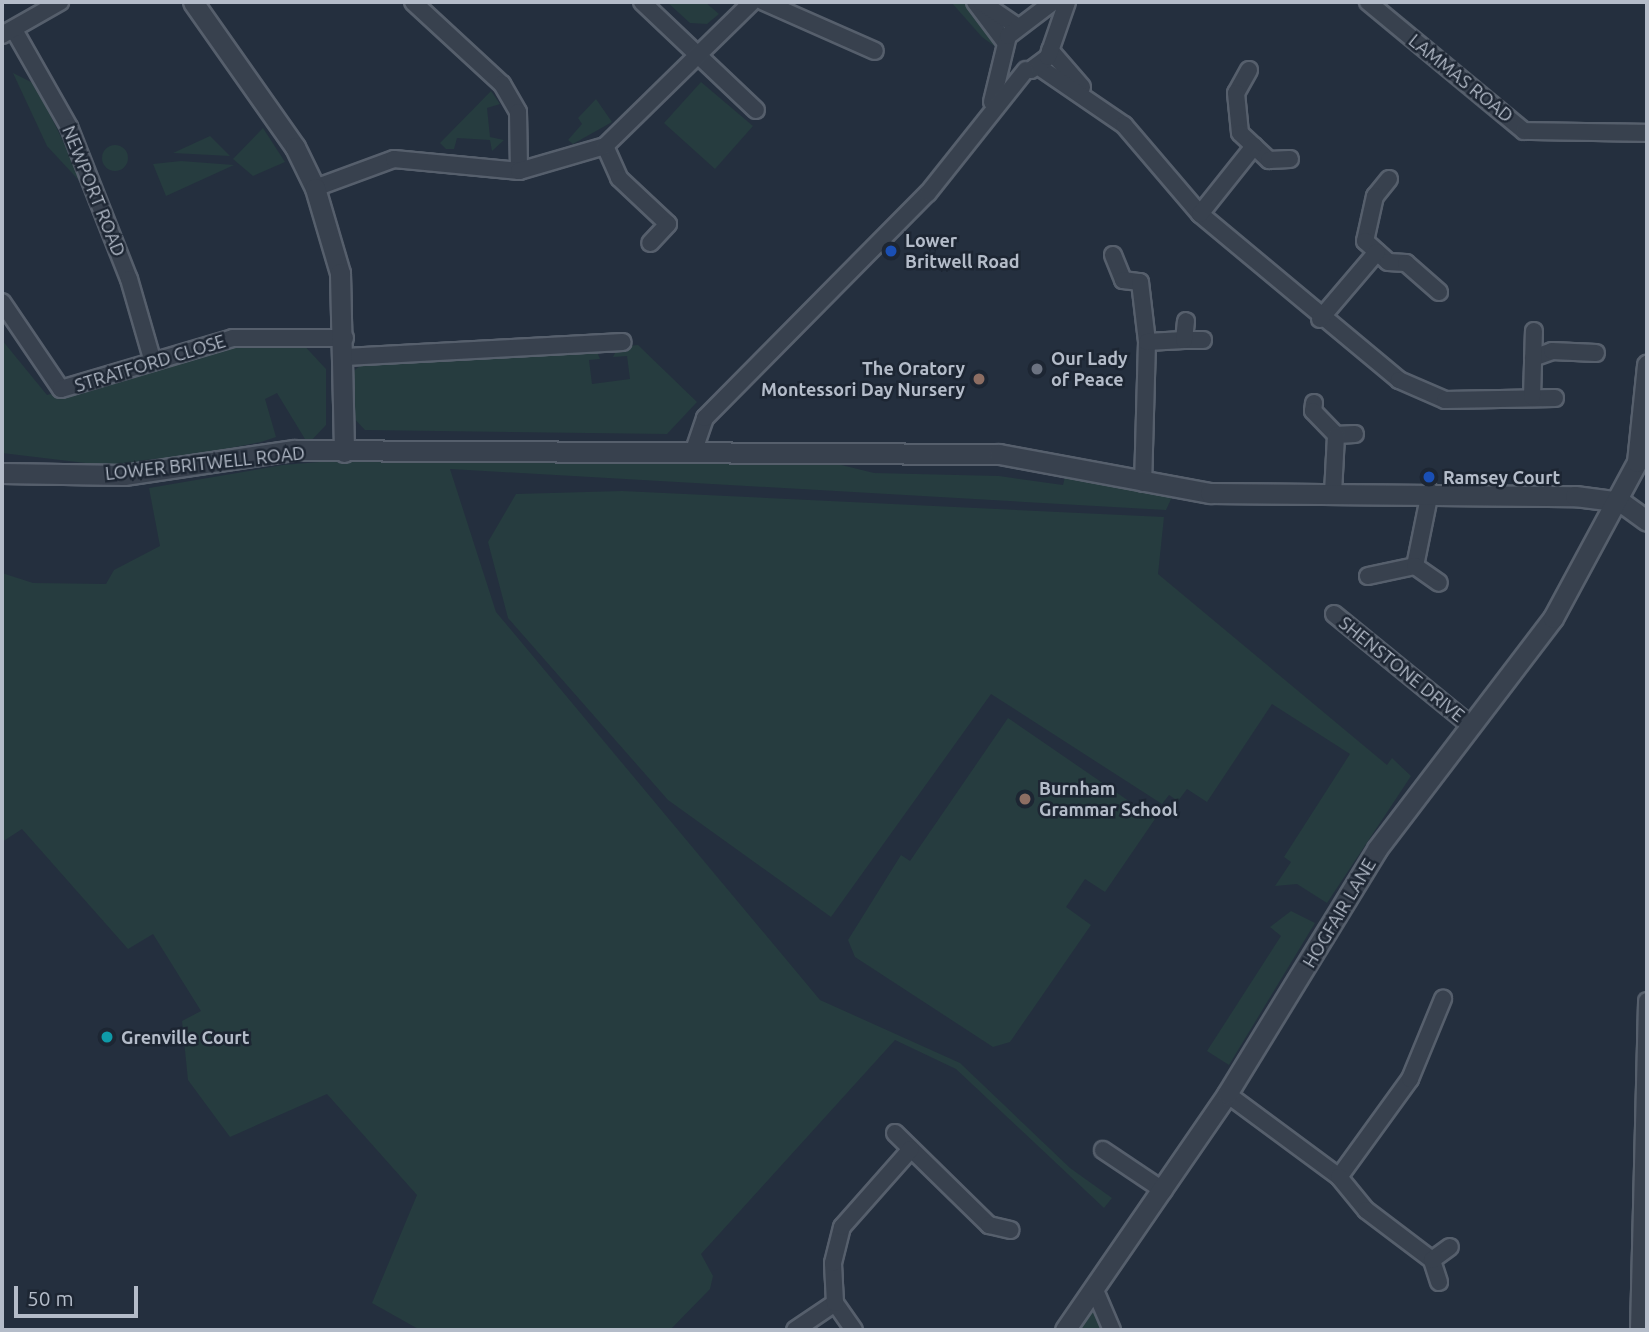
<!DOCTYPE html>
<html>
<head>
<meta charset="utf-8">
<style>
	body { margin:0 }
	#map { position:relative; width:1649px; height:1332px; overflow:hidden; background:#242f3e; font-family:Ubuntu,sans-serif }
	div>[style] { position:absolute }
	[style*='--x'] { left:calc(var(--x)*1px); top:calc(var(--y)*1px); width:calc(var(--w)*1px); rotate:calc(var(--a)*1deg) }
	.green>* { inset:0; background:#263c3f }
	.round { border-radius:50% }
	.roads { filter:drop-shadow(2px 0 #565f6c) drop-shadow(-2px 0 #565f6c) drop-shadow(0 2px #565f6c) drop-shadow(0 -2px #565f6c) }
	.minor>* { height:16px; margin:-8px; padding:0 8px; transform-origin:8px; border-radius:8px; background:#38414e }
	.tertiary>* { height:19px; margin:-9.5px; padding:0 9.5px; transform-origin:9.5px; border-radius:9.5px; background:#38414e }
	.dots>* { width:19px; height:19px; translate:-50% -50%; box-sizing:border-box; border:4px solid #1d2633; border-radius:50% }
	span { translate:-50% -50%; white-space:nowrap; text-align:center; line-height:1.15; -webkit-text-stroke:5px #1d2633; paint-order:stroke }
	.street-label { font-size:18px; color:#b4bcc9 }
	.poi-label { font-size:18px; color:#b4bcc9; font-weight:700 }
	.left { translate:0 -50%; text-align:left }
	.right { translate:-100% -50%; text-align:right }
	.frame { position:absolute; inset:0; border:4px solid #b4bcc9; pointer-events:none }
	.scale { position:absolute; left:14px; top:1286px; width:124px; height:32px; box-sizing:border-box; border:4px solid #b4bcc9; border-top:0; padding-left:9px; font-size:21px; line-height:24px; white-space:nowrap; color:#b4bcc9; -webkit-text-stroke:5px #1d2633; paint-order:stroke }
</style>
</head>
<body>
<div id="map">
	<div class="green">
		<div style="clip-path:polygon(667px 2px,705px 2px,719px 14px,707px 24px,690px 23px)"></div>
		<div style="clip-path:polygon(951px 2px,973px 2px,997px 48px,982px 37px)"></div>
		<div style="clip-path:polygon(13px 73px,35px 84px,86px 188px,47px 146px)"></div>
		<div style="clip-path:polygon(701px 82px,753px 126px,715px 169px,664px 123px)"></div>
		<div style="clip-path:polygon(491px 91px,500px 104px,487px 108px,490px 137px,504px 140px,492px 151px,490px 140px,457px 138px,454px 149px,446px 149px,440px 143px)"></div>
		<div style="clip-path:polygon(596px 99px,612px 122px,573px 144px,568px 140px,582px 124px,578px 118px)"></div>
		<div style="clip-path:polygon(263px 128px,285px 162px,253px 176px,233px 159px)"></div>
		<div style="clip-path:polygon(210px 136px,230px 156px,173px 153px)"></div>
		<div class="round" style="left:102px;top:145px;width:26px;height:26px"></div>
		<div style="clip-path:polygon(181px 161px,234px 165px,166px 196px,153px 164px)"></div>
		<div style="clip-path:polygon(2px 340px,47px 395px,238px 342px,299px 340px,326px 369px,326px 425px,308px 444px,277px 393px,265px 399px,276px 437px,261px 442px,127px 468px,2px 453px)"></div>
		<div style="clip-path:polygon(638px 345px,697px 402px,667px 434px,365px 430px,349px 413px,351px 373px,365px 362px,595px 347px,600px 359px,589px 360px,592px 384px,630px 379px,627px 356px,613px 357px,618px 347px)"></div>
		<div style="clip-path:polygon(379px 457px,821px 460px,874px 473px,999px 476px,1063px 485px,1067px 469px,1173px 495px,1166px 510px,450px 469px,496px 612px,820px 1000px,960px 1063px,1070px 1168px,1112px 1198px,1104px 1208px,956px 1069px,895px 1040px,701px 1254px,713px 1276px,710px 1289px,670px 1330px,420px 1330px,372px 1303px,417px 1195px,327px 1094px,230px 1137px,188px 1080px,182px 1021px,201px 1011px,153px 934px,128px 949px,22px 829px,2px 842px,2px 573px,33px 583px,106px 584px,114px 570px,160px 546px,149px 488px,283px 465px)"></div>
		<div style="clip-path:polygon(622px 491px,1164px 517px,1158px 574px,1387px 765px,1392px 758px,1411px 776px,1327px 903px,1297px 884px,1275px 886px,1291px 862px,1284px 857px,1350px 754px,1272px 704px,1207px 802px,1187px 789px,1178px 801px,1169px 795px,1162px 804px,991px 694px,831px 917px,668px 800px,508px 618px,488px 542px,516px 494px)"></div>
		<div style="clip-path:polygon(1008px 718px,1155px 819px,1105px 892px,1085px 879px,1066px 907px,1091px 925px,1010px 1042px,993px 1047px,855px 957px,848px 940px,901px 855px,910px 861px)"></div>
		<div style="clip-path:polygon(1291px 911px,1315px 923px,1229px 1065px,1207px 1051px,1281px 936px,1270px 927px)"></div>
		<div style="clip-path:polygon(1093px 1305px,1102px 1330px,1073px 1330px)"></div>
	</div>
	<div class="roads">
		<div class="minor">
			<div style="--x:413;--y:2;--w:121;--a:42.7"></div>
			<div style="--x:502;--y:84;--w:32;--a:60"></div>
			<div style="--x:518;--y:112;--w:59;--a:89"></div>
			<div style="--x:642;--y:2;--w:157;--a:43.5"></div>
			<div style="--x:764;--y:2;--w:121;--a:23.8"></div>
			<div style="--x:975;--y:2;--w:50;--a:53.1"></div>
			<div style="--x:981;--y:2;--w:45;--a:34"></div>
			<div style="--x:1368;--y:2;--w:202;--a:39.6"></div>
			<div style="--x:1524;--y:131;--w:123;--a:0.9"></div>
			<div style="--x:14;--y:30;--w:112;--a:60.4"></div>
			<div style="--x:69;--y:127;--w:163;--a:68.5"></div>
			<div style="--x:129;--y:279;--w:86;--a:73.9"></div>
			<div style="--x:2;--y:35;--w:67;--a:-29.6"></div>
			<div style="--x:1050;--y:50;--w:49;--a:49.1"></div>
			<div style="--x:1039;--y:67;--w:103;--a:34.3"></div>
			<div style="--x:1124;--y:125;--w:117;--a:49.5"></div>
			<div style="--x:1200;--y:214;--w:259;--a:39.8"></div>
			<div style="--x:1399;--y:380;--w:50;--a:23.5"></div>
			<div style="--x:1445;--y:400;--w:110;--a:-1"></div>
			<div style="--x:1031;--y:70;--w:21;--a:-37"></div>
			<div style="--x:1048;--y:57;--w:58;--a:-70.9"></div>
			<div style="--x:1249;--y:70;--w:26;--a:119"></div>
			<div style="--x:1236;--y:93;--w:40;--a:84.3"></div>
			<div style="--x:1240;--y:133;--w:40;--a:43"></div>
			<div style="--x:1269;--y:160;--w:21;--a:-3"></div>
			<div style="--x:992;--y:102;--w:68;--a:-76.4"></div>
			<div style="--x:1008;--y:36;--w:56;--a:-37.1"></div>
			<div style="--x:605;--y:146;--w:35;--a:66"></div>
			<div style="--x:619;--y:178;--w:67;--a:43.2"></div>
			<div style="--x:668;--y:224;--w:26;--a:133"></div>
			<div style="--x:1389;--y:179;--w:22;--a:129"></div>
			<div style="--x:1375;--y:196;--w:46;--a:102.5"></div>
			<div style="--x:1365;--y:241;--w:31;--a:42"></div>
			<div style="--x:1388;--y:262;--w:18;--a:3"></div>
			<div style="--x:1406;--y:263;--w:44;--a:41.3"></div>
			<div style="--x:315;--y:188;--w:84;--a:-20.2"></div>
			<div style="--x:394;--y:159;--w:126;--a:5.5"></div>
			<div style="--x:519;--y:171;--w:90;--a:-16.2"></div>
			<div style="--x:605;--y:146;--w:206;--a:-44.4"></div>
			<div style="--x:1200;--y:214;--w:87;--a:-51.5"></div>
			<div style="--x:1113;--y:255;--w:27;--a:68"></div>
			<div style="--x:1123;--y:280;--w:17;--a:7"></div>
			<div style="--x:1140;--y:282;--w:60;--a:83.3"></div>
			<div style="--x:1147;--y:342;--w:141;--a:91.6"></div>
			<div style="--x:2;--y:302;--w:105;--a:55.9"></div>
			<div style="--x:61;--y:389;--w:179;--a:-16.5"></div>
			<div style="--x:233;--y:338;--w:112;--a:0"></div>
			<div style="--x:1320;--y:319;--w:88;--a:-49.6"></div>
			<div style="--x:1184;--y:340;--w:19;--a:0"></div>
			<div style="--x:1147;--y:342;--w:37;--a:-3"></div>
			<div style="--x:1184;--y:340;--w:19;--a:-84"></div>
			<div style="--x:345;--y:357;--w:278;--a:-3.1"></div>
			<div style="--x:1533;--y:358;--w:20;--a:-20"></div>
			<div style="--x:1552;--y:351;--w:44;--a:2.6"></div>
			<div style="--x:1532;--y:397;--w:66;--a:-88.3"></div>
			<div style="--x:1314;--y:403;--w:8;--a:97"></div>
			<div style="--x:1313;--y:411;--w:33;--a:46"></div>
			<div style="--x:1336;--y:435;--w:19;--a:-3"></div>
			<div style="--x:693;--y:453;--w:37;--a:-71"></div>
			<div style="--x:705;--y:418;--w:317;--a:-45.3"></div>
			<div style="--x:928;--y:193;--w:157;--a:-51.5"></div>
			<div style="--x:1333;--y:493;--w:58;--a:-87"></div>
			<div style="--x:1415;--y:566;--w:76;--a:-78.5"></div>
			<div style="--x:1368;--y:576;--w:48;--a:-12"></div>
			<div style="--x:1415;--y:566;--w:29;--a:35"></div>
			<div style="--x:1334;--y:614;--w:176;--a:39.2"></div>
			<div style="--x:1227;--y:1094;--w:139;--a:36.5"></div>
			<div style="--x:1339;--y:1177;--w:121;--a:-54.1"></div>
			<div style="--x:1410;--y:1079;--w:87;--a:-67.6"></div>
			<div style="--x:895;--y:1133;--w:132;--a:44.4"></div>
			<div style="--x:989;--y:1225;--w:22;--a:13"></div>
			<div style="--x:1103;--y:1150;--w:73;--a:33.9"></div>
			<div style="--x:1339;--y:1177;--w:43;--a:50.7"></div>
			<div style="--x:1366;--y:1210;--w:83;--a:37.1"></div>
			<div style="--x:1439;--y:1282;--w:23;--a:-108"></div>
			<div style="--x:1432;--y:1260;--w:22;--a:-36"></div>
			<div style="--x:1094;--y:1288;--w:46;--a:66.8"></div>
			<div style="--x:795;--y:1330;--w:48;--a:-34"></div>
			<div style="--x:854;--y:1330;--w:33;--a:-125"></div>
			<div style="--x:835;--y:1303;--w:40;--a:-92.9"></div>
			<div style="--x:833;--y:1263;--w:37;--a:-76"></div>
			<div style="--x:842;--y:1227;--w:104;--a:-48.5"></div>
			<div style="--x:1639;--y:1330;--w:329;--a:-88.6"></div>
		</div>
		<div class="tertiary">
			<div style="--x:193;--y:2;--w:177;--a:54.9"></div>
			<div style="--x:295;--y:147;--w:46;--a:64"></div>
			<div style="--x:315;--y:188;--w:89;--a:73.6"></div>
			<div style="--x:340;--y:273;--w:179;--a:88.7"></div>
			<div style="--x:2;--y:473;--w:122;--a:0.9"></div>
			<div style="--x:124;--y:475;--w:172;--a:-8.4"></div>
			<div style="--x:294;--y:450;--w:705;--a:0.33"></div>
			<div style="--x:999;--y:454;--w:215;--a:10.5"></div>
			<div style="--x:1210;--y:493;--w:365;--a:0.5"></div>
			<div style="--x:1575;--y:496;--w:46;--a:7.4"></div>
			<div style="--x:1621;--y:502;--w:32;--a:36"></div>
			<div style="--x:1065;--y:1330;--w:286;--a:-55.5"></div>
			<div style="--x:1227;--y:1094;--w:287;--a:-58.5"></div>
			<div style="--x:1377;--y:849;--w:290;--a:-52.7"></div>
			<div style="--x:1553;--y:618;--w:177;--a:-61.7"></div>
			<div style="--x:1637;--y:462;--w:98;--a:-84.1"></div>
		</div>
	</div>
	<div class="dots">
		<div style="left:891px;top:251px;background:#1a4fb4"></div>
		<div style="left:1037px;top:369px;background:#6b7280"></div>
		<div style="left:979px;top:379px;background:#8d6e63"></div>
		<div style="left:1429px;top:477px;background:#1a4fb4"></div>
		<div style="left:1025px;top:799px;background:#8d6e63"></div>
		<div style="left:107px;top:1037px;background:#0f9aa8"></div>
	</div>
	<div class="street-label">
		<span style="left:1461px;top:78px;rotate:39deg">LAMMAS ROAD</span>
		<span style="left:94px;top:191px;rotate:68deg">NEWPORT ROAD</span>
		<span style="left:150px;top:363px;rotate:-17deg">STRATFORD CLOSE</span>
		<span style="left:205px;top:463px;rotate:-6deg">LOWER BRITWELL ROAD</span>
		<span style="left:1402px;top:669px;rotate:39deg">SHENSTONE DRIVE</span>
		<span style="left:1339px;top:913px;rotate:-59deg">HOGFAIR LANE</span>
	</div>
	<div class="poi-label">
		<span class="left" style="left:905px;top:251px">Lower<br>Britwell Road</span>
		<span class="left" style="left:1051px;top:369px">Our Lady<br>of Peace</span>
		<span class="right" style="left:965px;top:379px">The Oratory<br>Montessori Day Nursery</span>
		<span class="left" style="left:1443px;top:477px">Ramsey Court</span>
		<span class="left" style="left:1039px;top:799px">Burnham<br>Grammar School</span>
		<span class="left" style="left:121px;top:1037px">Grenville Court</span>
	</div>
	<div class="frame"></div>
	<div class="scale">50 m</div>
</div>
</body>
</html>
